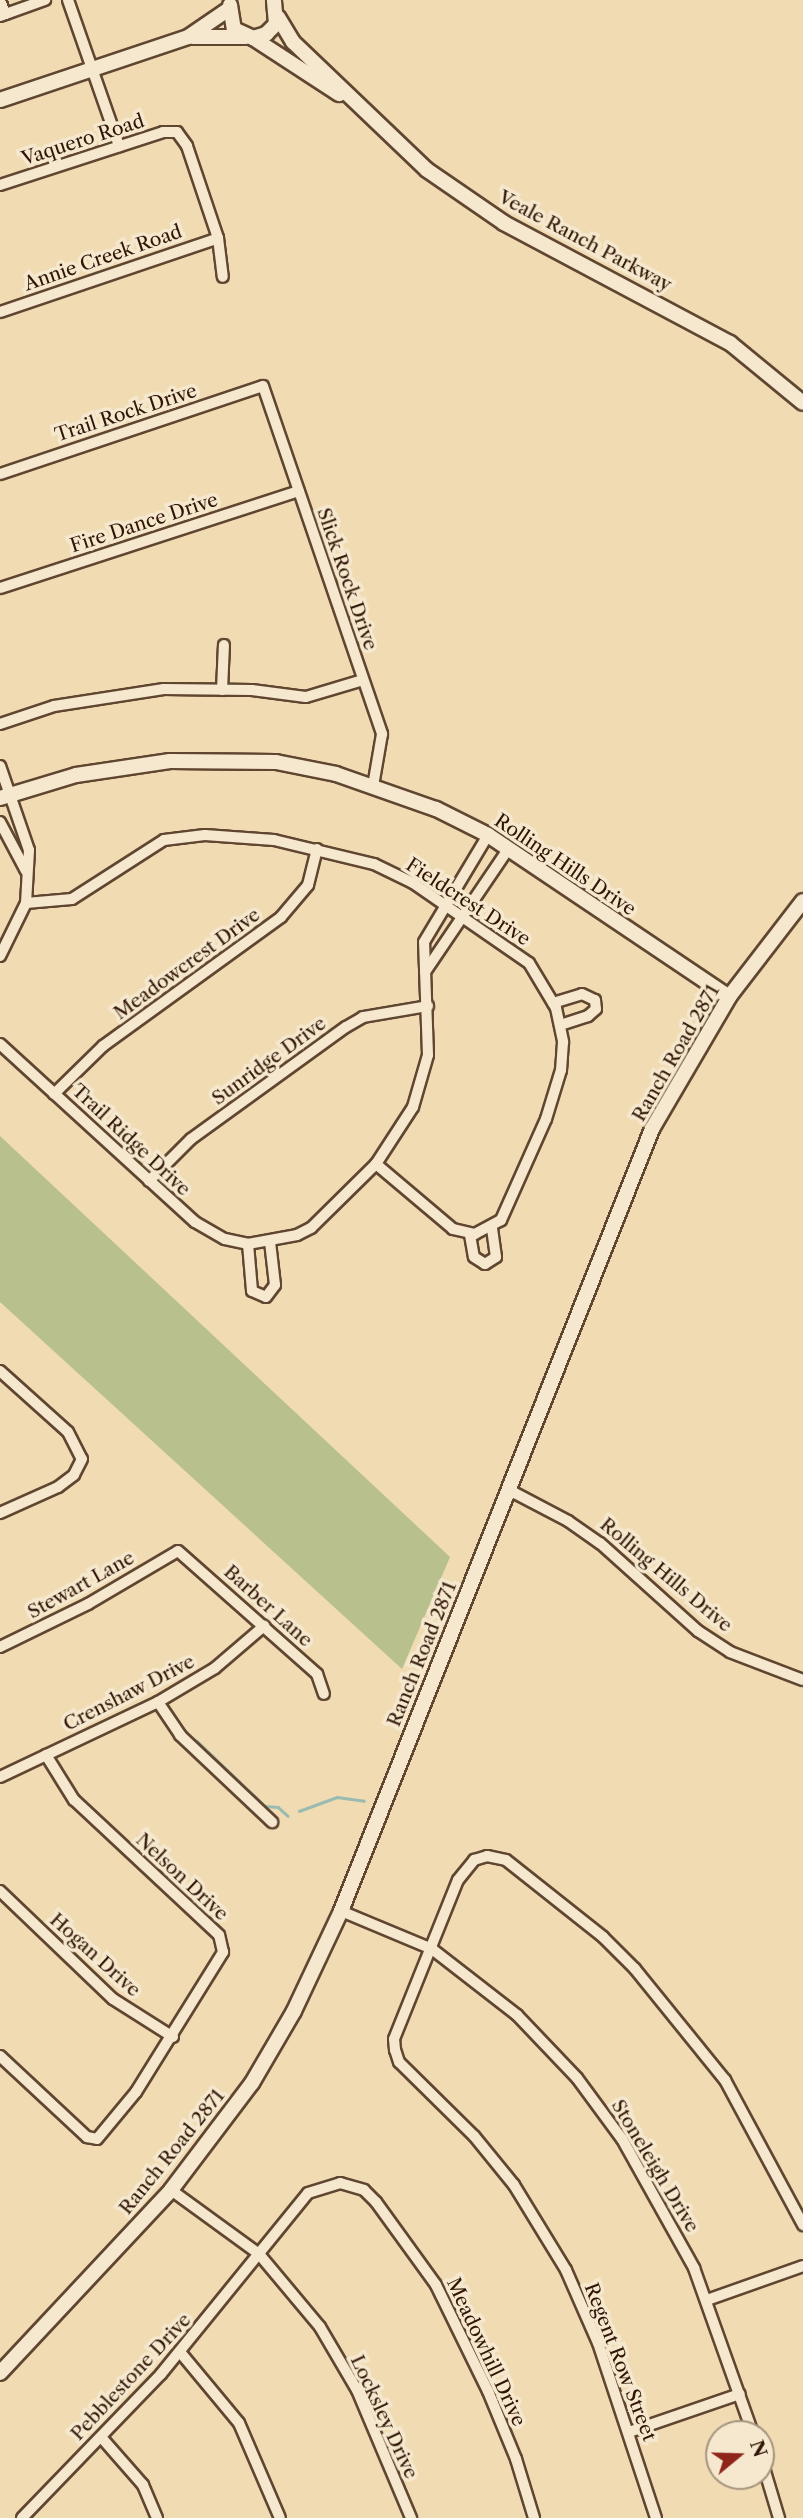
<!DOCTYPE html>
<html>
<head>
<meta charset="utf-8">
<style>
	body { margin:0 }
	#map { position:relative; width:803px; height:2518px; overflow:hidden; background:#f0dbb3; font-family:"Libre Caslon Text",serif }
	div>[style] { position:absolute }
	[style*='--x'] { left:calc(var(--x)*1px); top:calc(var(--y)*1px); width:calc(var(--w)*1px); rotate:calc(var(--a)*1deg) }
	.green>* { inset:0; background:#b8c08e }
	.stream>* { height:2.5px; margin:-1.25px; padding:0 1.25px; transform-origin:1.25px; border-radius:1.25px; background:#9abbaf }
	.roads { filter:drop-shadow(2px 0 #604631) drop-shadow(-2px 0 #604631) drop-shadow(0 2px #604631) drop-shadow(0 -2px #604631) }
	.street>* { height:10px; margin:-5px; padding:0 5px; transform-origin:5px; border-radius:5px; background:#f5e8ce }
	.secondary>* { height:14px; margin:-7px; padding:0 7px; transform-origin:7px; border-radius:7px; background:#f5e8ce }
	span { translate:-50% -50%; white-space:nowrap; text-align:center; line-height:1.15; -webkit-text-stroke:7px #f5e8ce; paint-order:stroke }
	.street-label { font-size:19px; color:#301506 }
	.north { position:absolute; left:705px; top:2420px; width:70px; height:70px; box-sizing:border-box; background:#f5e8ce; border:2px solid #a6947e; border-radius:50%; rotate:71deg; font-size:19px; font-weight:700; line-height:28px; text-align:center; color:#301506 }
	.north::after { content:''; display:block; margin:auto; width:24px; height:32px; background:#8f2418; clip-path:polygon(50% 0,100% 100%,50% 72%,0 100%) }
</style>
</head>
<body>
<div id="map">
	<div class="green">
		<div style="clip-path:polygon(0 1136px,450px 1557px,402px 1669px,0 1302px)"></div>
	</div>
	<div class="stream">
		<div style="--x:197;--y:1741;--w:94;--a:43.7"></div>
		<div style="--x:265;--y:1806;--w:13;--a:4"></div>
		<div style="--x:278;--y:1807;--w:13;--a:42"></div>
		<div style="--x:299;--y:1811;--w:40;--a:-20.2"></div>
		<div style="--x:337;--y:1797;--w:27;--a:8"></div>
	</div>
	<div class="roads">
		<div class="street">
			<div style="--x:0;--y:0;--w:15;--a:70"></div>
			<div style="--x:68;--y:0;--w:155;--a:70.7"></div>
			<div style="--x:0;--y:16;--w:48;--a:-19.6"></div>
			<div style="--x:0;--y:185;--w:171;--a:-18"></div>
			<div style="--x:163;--y:132;--w:14;--a:0"></div>
			<div style="--x:177;--y:132;--w:17;--a:54"></div>
			<div style="--x:187;--y:146;--w:97;--a:71.4"></div>
			<div style="--x:218;--y:238;--w:39;--a:83"></div>
			<div style="--x:0;--y:312;--w:230;--a:-18.7"></div>
			<div style="--x:0;--y:474;--w:277;--a:-18.5"></div>
			<div style="--x:263;--y:386;--w:368;--a:71.1"></div>
			<div style="--x:382;--y:734;--w:53;--a:99.8"></div>
			<div style="--x:0;--y:588;--w:314;--a:-18"></div>
			<div style="--x:222;--y:690;--w:45;--a:-87.5"></div>
			<div style="--x:0;--y:724;--w:57;--a:-18.4"></div>
			<div style="--x:54;--y:706;--w:111;--a:-8.8"></div>
			<div style="--x:164;--y:689;--w:88;--a:0.7"></div>
			<div style="--x:252;--y:690;--w:54;--a:7.4"></div>
			<div style="--x:306;--y:697;--w:59;--a:-16.6"></div>
			<div style="--x:0;--y:766;--w:89;--a:71"></div>
			<div style="--x:29;--y:850;--w:53;--a:93.2"></div>
			<div style="--x:26;--y:903;--w:59;--a:116.1"></div>
			<div style="--x:0;--y:822;--w:55;--a:62"></div>
			<div style="--x:26;--y:903;--w:46;--a:-5"></div>
			<div style="--x:72;--y:899;--w:109;--a:-32.7"></div>
			<div style="--x:164;--y:840;--w:41;--a:-7"></div>
			<div style="--x:205;--y:835;--w:69;--a:4.1"></div>
			<div style="--x:274;--y:840;--w:103;--a:13.5"></div>
			<div style="--x:374;--y:864;--w:43;--a:26"></div>
			<div style="--x:413;--y:883;--w:141;--a:34.6"></div>
			<div style="--x:529;--y:963;--w:52;--a:59"></div>
			<div style="--x:556;--y:1008;--w:35;--a:78"></div>
			<div style="--x:563;--y:1042;--w:28;--a:94"></div>
			<div style="--x:561;--y:1070;--w:51;--a:107"></div>
			<div style="--x:546;--y:1119;--w:111;--a:114"></div>
			<div style="--x:501;--y:1220;--w:30;--a:152"></div>
			<div style="--x:475;--y:1234;--w:23;--a:-167"></div>
			<div style="--x:453;--y:1229;--w:101;--a:-139.8"></div>
			<div style="--x:425;--y:972;--w:150;--a:-55.9"></div>
			<div style="--x:553;--y:1003;--w:30;--a:-17"></div>
			<div style="--x:582;--y:994;--w:14;--a:25"></div>
			<div style="--x:595;--y:1000;--w:9;--a:84"></div>
			<div style="--x:596;--y:1009;--w:11;--a:139"></div>
			<div style="--x:588;--y:1016;--w:29;--a:162"></div>
			<div style="--x:0;--y:1044;--w:264;--a:42.4"></div>
			<div style="--x:195;--y:1222;--w:34;--a:30"></div>
			<div style="--x:225;--y:1239;--w:24;--a:12"></div>
			<div style="--x:248;--y:1244;--w:50;--a:-10.4"></div>
			<div style="--x:297;--y:1235;--w:16;--a:-27"></div>
			<div style="--x:311;--y:1228;--w:91;--a:-44.6"></div>
			<div style="--x:376;--y:1164;--w:68;--a:-57"></div>
			<div style="--x:413;--y:1107;--w:54;--a:-73.9"></div>
			<div style="--x:428;--y:1055;--w:113;--a:-92"></div>
			<div style="--x:424;--y:942;--w:125;--a:-59.1"></div>
			<div style="--x:54;--y:1094;--w:69;--a:-44.4"></div>
			<div style="--x:103;--y:1046;--w:220;--a:-35.9"></div>
			<div style="--x:281;--y:917;--w:42;--a:-49.8"></div>
			<div style="--x:308;--y:885;--w:37;--a:-76"></div>
			<div style="--x:149;--y:1181;--w:59;--a:-45"></div>
			<div style="--x:191;--y:1139;--w:191;--a:-35.9"></div>
			<div style="--x:346;--y:1027;--w:20;--a:-30"></div>
			<div style="--x:363;--y:1017;--w:66;--a:-9.6"></div>
			<div style="--x:470;--y:1235;--w:22;--a:80"></div>
			<div style="--x:474;--y:1257;--w:13;--a:32"></div>
			<div style="--x:485;--y:1264;--w:13;--a:-32"></div>
			<div style="--x:496;--y:1257;--w:29;--a:-98"></div>
			<div style="--x:248;--y:1244;--w:47;--a:85.1"></div>
			<div style="--x:252;--y:1291;--w:15;--a:23"></div>
			<div style="--x:266;--y:1297;--w:15;--a:-53"></div>
			<div style="--x:275;--y:1285;--w:43;--a:-96.6"></div>
			<div style="--x:0;--y:1371;--w:91;--a:41.9"></div>
			<div style="--x:68;--y:1432;--w:30;--a:63"></div>
			<div style="--x:82;--y:1459;--w:18;--a:117"></div>
			<div style="--x:74;--y:1475;--w:20;--a:143"></div>
			<div style="--x:58;--y:1487;--w:64;--a:155.9"></div>
			<div style="--x:509;--y:1490;--w:67;--a:27.7"></div>
			<div style="--x:568;--y:1521;--w:39;--a:35"></div>
			<div style="--x:600;--y:1543;--w:132;--a:41.9"></div>
			<div style="--x:698;--y:1631;--w:38;--a:33"></div>
			<div style="--x:730;--y:1652;--w:78;--a:21"></div>
			<div style="--x:0;--y:1647;--w:98;--a:-26"></div>
			<div style="--x:88;--y:1604;--w:104;--a:-30.5"></div>
			<div style="--x:178;--y:1551;--w:186;--a:41.5"></div>
			<div style="--x:317;--y:1674;--w:21;--a:71"></div>
			<div style="--x:158;--y:1702;--w:40;--a:56"></div>
			<div style="--x:180;--y:1735;--w:127;--a:43.4"></div>
			<div style="--x:0;--y:1777;--w:175;--a:-25.4"></div>
			<div style="--x:158;--y:1702;--w:66;--a:-30.8"></div>
			<div style="--x:215;--y:1668;--w:65;--a:-40.6"></div>
			<div style="--x:0;--y:1891;--w:156;--a:43.7"></div>
			<div style="--x:113;--y:1999;--w:71;--a:32.3"></div>
			<div style="--x:341;--y:1911;--w:99;--a:22.7"></div>
			<div style="--x:432;--y:1949;--w:108;--a:37.8"></div>
			<div style="--x:517;--y:2015;--w:87;--a:46.4"></div>
			<div style="--x:577;--y:2078;--w:76;--a:53.6"></div>
			<div style="--x:622;--y:2139;--w:148;--a:60.8"></div>
			<div style="--x:694;--y:2268;--w:176;--a:70.4"></div>
			<div style="--x:0;--y:2056;--w:119;--a:43"></div>
			<div style="--x:87;--y:2137;--w:10;--a:11"></div>
			<div style="--x:97;--y:2139;--w:61;--a:-50.3"></div>
			<div style="--x:136;--y:2092;--w:165;--a:-58.1"></div>
			<div style="--x:223;--y:1952;--w:17;--a:-103"></div>
			<div style="--x:219;--y:1935;--w:198;--a:-137"></div>
			<div style="--x:74;--y:1800;--w:53;--a:-121.9"></div>
			<div style="--x:171;--y:2190;--w:109;--a:36"></div>
			<div style="--x:259;--y:2254;--w:95;--a:50.1"></div>
			<div style="--x:320;--y:2327;--w:73;--a:59.6"></div>
			<div style="--x:357;--y:2390;--w:139;--a:67.1"></div>
			<div style="--x:707;--y:2300;--w:102;--a:-19.5"></div>
			<div style="--x:180;--y:2352;--w:92;--a:50.3"></div>
			<div style="--x:239;--y:2423;--w:103;--a:66.7"></div>
			<div style="--x:629;--y:2432;--w:117;--a:-18.9"></div>
			<div style="--x:101;--y:2437;--w:64;--a:48.8"></div>
			<div style="--x:143;--y:2485;--w:36;--a:67"></div>
			<div style="--x:761;--y:2458;--w:63;--a:73.3"></div>
			<div style="--x:22;--y:2518;--w:200;--a:-46"></div>
			<div style="--x:161;--y:2374;--w:233;--a:-50.9"></div>
			<div style="--x:308;--y:2193;--w:34;--a:-17"></div>
			<div style="--x:340;--y:2183;--w:25;--a:16"></div>
			<div style="--x:364;--y:2190;--w:17;--a:45"></div>
			<div style="--x:376;--y:2202;--w:102;--a:54.1"></div>
			<div style="--x:436;--y:2285;--w:118;--a:63.9"></div>
			<div style="--x:488;--y:2391;--w:74;--a:67.6"></div>
			<div style="--x:516;--y:2459;--w:62;--a:73"></div>
			<div style="--x:656;--y:2518;--w:184;--a:-108.3"></div>
			<div style="--x:598;--y:2343;--w:80;--a:-113.7"></div>
			<div style="--x:566;--y:2270;--w:100;--a:-121.5"></div>
			<div style="--x:514;--y:2185;--w:63;--a:-129.2"></div>
			<div style="--x:474;--y:2136;--w:105;--a:-135.4"></div>
			<div style="--x:399;--y:2062;--w:13;--a:-108"></div>
			<div style="--x:395;--y:2050;--w:11;--a:-95"></div>
			<div style="--x:394;--y:2039;--w:171;--a:-68.1"></div>
			<div style="--x:458;--y:1880;--w:26;--a:-51"></div>
			<div style="--x:474;--y:1860;--w:14;--a:-17"></div>
			<div style="--x:487;--y:1856;--w:19;--a:12"></div>
			<div style="--x:506;--y:1860;--w:124;--a:38.4"></div>
			<div style="--x:603;--y:1937;--w:45;--a:45"></div>
			<div style="--x:635;--y:1969;--w:143;--a:51"></div>
			<div style="--x:725;--y:2080;--w:165;--a:61.7"></div>
		</div>
		<div class="secondary">
			<div style="--x:230;--y:5;--w:24;--a:81"></div>
			<div style="--x:234;--y:29;--w:21;--a:25"></div>
			<div style="--x:253;--y:38;--w:14;--a:-17"></div>
			<div style="--x:266;--y:34;--w:14;--a:-45"></div>
			<div style="--x:276;--y:24;--w:24;--a:-95"></div>
			<div style="--x:278;--y:17;--w:29;--a:59"></div>
			<div style="--x:293;--y:42;--w:185;--a:43.7"></div>
			<div style="--x:427;--y:170;--w:93;--a:34.5"></div>
			<div style="--x:504;--y:223;--w:256;--a:28"></div>
			<div style="--x:730;--y:343;--w:94;--a:39.4"></div>
			<div style="--x:193;--y:37;--w:53;--a:0"></div>
			<div style="--x:253;--y:38;--w:103;--a:33.1"></div>
			<div style="--x:0;--y:100;--w:198;--a:-18.5"></div>
			<div style="--x:188;--y:37;--w:50;--a:-34.3"></div>
			<div style="--x:0;--y:798;--w:79;--a:-16.8"></div>
			<div style="--x:76;--y:775;--w:95;--a:-8.5"></div>
			<div style="--x:170;--y:761;--w:106;--a:0.5"></div>
			<div style="--x:276;--y:762;--w:61;--a:11.3"></div>
			<div style="--x:336;--y:774;--w:106;--a:19.3"></div>
			<div style="--x:436;--y:809;--w:58;--a:26.6"></div>
			<div style="--x:488;--y:835;--w:290;--a:33.9"></div>
			<div style="--x:0;--y:2373;--w:250;--a:-46.9"></div>
			<div style="--x:171;--y:2190;--w:134;--a:-52.9"></div>
			<div style="--x:252;--y:2083;--w:83;--a:-59.7"></div>
			<div style="--x:294;--y:2011;--w:110;--a:-64.8"></div>
			<div style="--x:341;--y:1911;--w:842;--a:-68.31"></div>
			<div style="--x:652;--y:1129;--w:153;--a:-59.7"></div>
			<div style="--x:729;--y:997;--w:121;--a:-52.4"></div>
		</div>
	</div>
	<div class="street-label">
		<span style="left:83px;top:140px;rotate:-18deg">Vaquero Road</span>
		<span style="left:585px;top:241px;rotate:28deg">Veale Ranch Parkway</span>
		<span style="left:103px;top:258px;rotate:-19deg">Annie Creek Road</span>
		<span style="left:126px;top:413px;rotate:-18deg">Trail Rock Drive</span>
		<span style="left:144px;top:523px;rotate:-18deg">Fire Dance Drive</span>
		<span style="left:347px;top:579px;rotate:71deg">Slick Rock Drive</span>
		<span style="left:565px;top:865px;rotate:34deg">Rolling Hills Drive</span>
		<span style="left:468px;top:902px;rotate:33deg">Fieldcrest Drive</span>
		<span style="left:187px;top:964px;rotate:-36deg">Meadowcrest Drive</span>
		<span style="left:676px;top:1053px;rotate:-60deg">Ranch Road 2871</span>
		<span style="left:269px;top:1061px;rotate:-36deg">Sunridge Drive</span>
		<span style="left:131px;top:1140px;rotate:43deg">Trail Ridge Drive</span>
		<span style="left:666px;top:1575px;rotate:40deg">Rolling Hills Drive</span>
		<span style="left:81px;top:1585px;rotate:-29deg">Stewart Lane</span>
		<span style="left:268px;top:1606px;rotate:42deg">Barber Lane</span>
		<span style="left:422px;top:1654px;rotate:-68deg">Ranch Road 2871</span>
		<span style="left:129px;top:1693px;rotate:-27deg">Crenshaw Drive</span>
		<span style="left:182px;top:1877px;rotate:43deg">Nelson Drive</span>
		<span style="left:95px;top:1955px;rotate:42deg">Hogan Drive</span>
		<span style="left:172px;top:2152px;rotate:-51deg">Ranch Road 2871</span>
		<span style="left:655px;top:2166px;rotate:59deg">Stoneleigh Drive</span>
		<span style="left:486px;top:2352px;rotate:65deg">Meadowhill Drive</span>
		<span style="left:620px;top:2362px;rotate:69deg">Regent Row Street</span>
		<span style="left:131px;top:2377px;rotate:-47deg">Pebblestone Drive</span>
		<span style="left:384px;top:2417px;rotate:65deg">Locksley Drive</span>
	</div>
	<div class="north">N</div>
</div>
</body>
</html>
